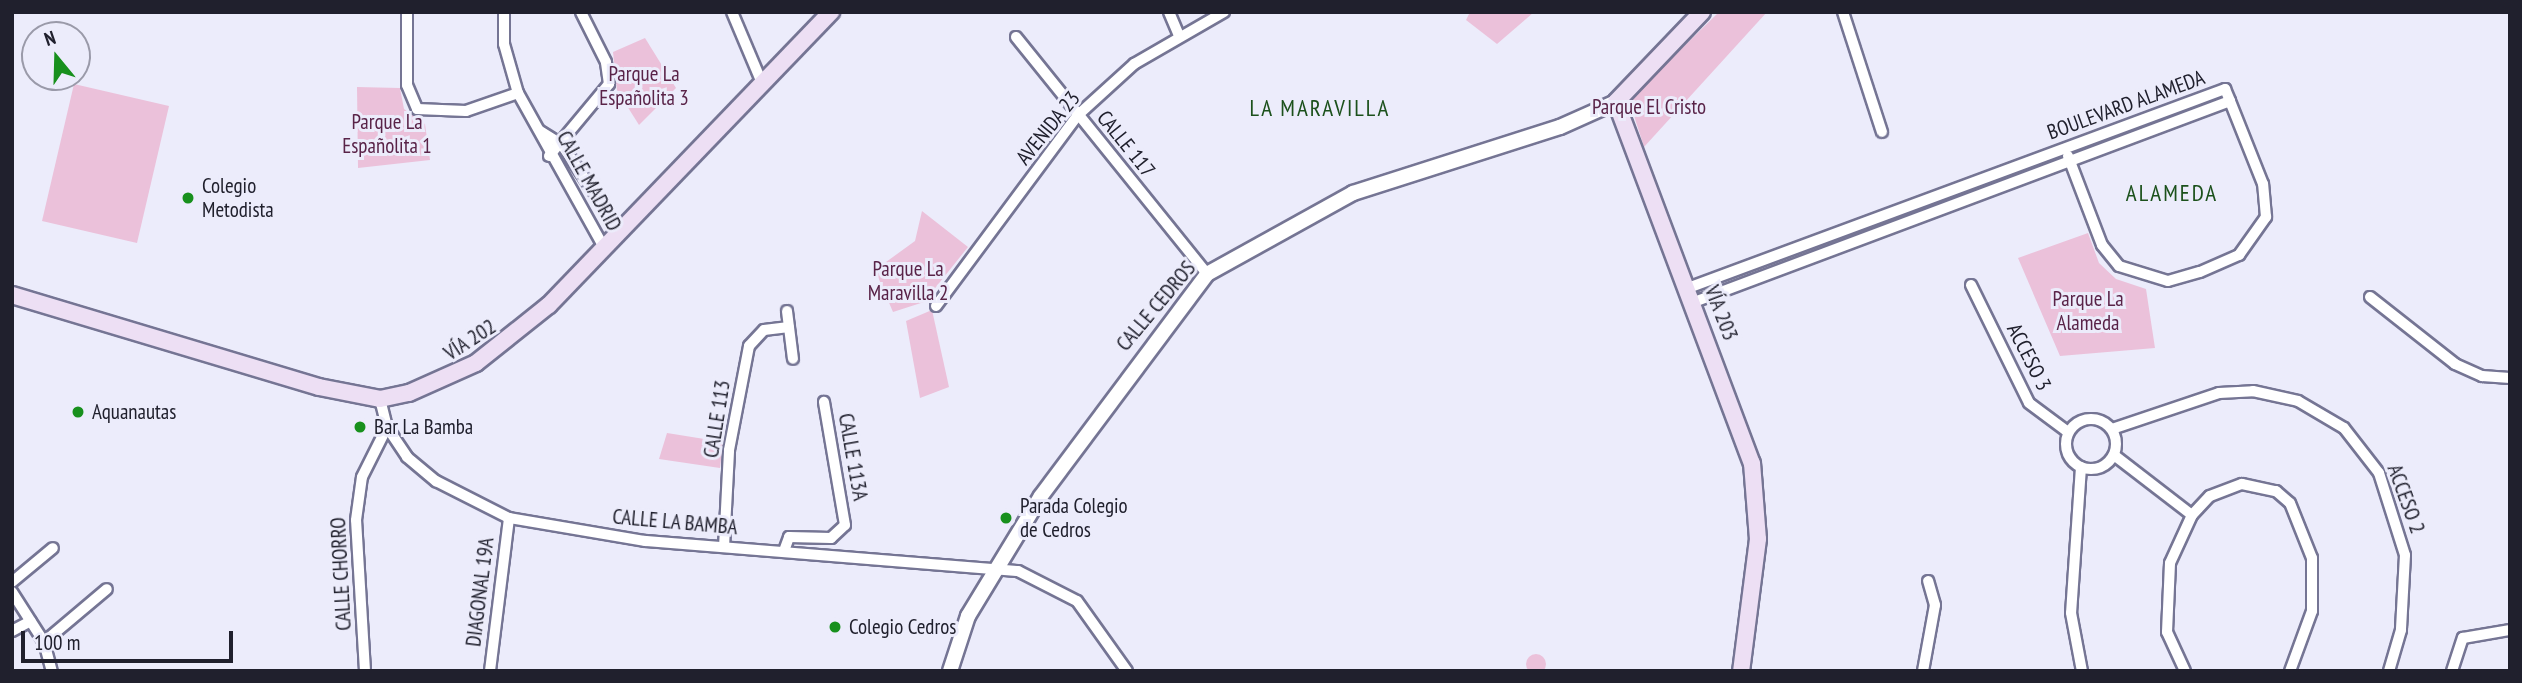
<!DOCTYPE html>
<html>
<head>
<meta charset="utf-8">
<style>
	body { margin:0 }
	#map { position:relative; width:2522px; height:683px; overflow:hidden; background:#ececfb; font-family:"PT Sans Narrow",sans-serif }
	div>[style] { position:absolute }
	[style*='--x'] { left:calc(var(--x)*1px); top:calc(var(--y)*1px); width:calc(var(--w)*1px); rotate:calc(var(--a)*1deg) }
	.green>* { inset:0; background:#ebc1da }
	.round { border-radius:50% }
	.roads { filter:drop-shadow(2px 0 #757594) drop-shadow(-2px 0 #757594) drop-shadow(0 2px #757594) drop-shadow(0 -2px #757594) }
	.minor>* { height:10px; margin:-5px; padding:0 5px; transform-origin:5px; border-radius:5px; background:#fff }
	.minor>.ring { margin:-5px; padding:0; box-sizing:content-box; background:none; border:10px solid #fff; border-radius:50% }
	.tertiary>* { height:14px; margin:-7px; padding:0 7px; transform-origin:7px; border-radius:7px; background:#fff }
	.secondary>* { height:16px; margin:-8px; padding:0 8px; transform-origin:8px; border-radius:8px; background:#eddff4 }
	.dots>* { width:19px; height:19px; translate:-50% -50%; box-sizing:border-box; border:4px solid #ececfb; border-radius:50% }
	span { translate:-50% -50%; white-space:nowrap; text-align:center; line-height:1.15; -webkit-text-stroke:6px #ececfb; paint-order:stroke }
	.park-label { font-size:21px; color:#592348 }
	.street-label { font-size:21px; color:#20202d }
	.poi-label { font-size:21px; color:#20202d }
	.left { translate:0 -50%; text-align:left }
	.neighbourhood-label { font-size:23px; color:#1c511c; letter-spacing:2px }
	.frame { position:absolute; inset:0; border:14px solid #20202d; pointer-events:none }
	.north { position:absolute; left:21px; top:21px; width:70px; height:70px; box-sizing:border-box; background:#ececfb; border:2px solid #9a9aa9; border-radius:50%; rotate:341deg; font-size:19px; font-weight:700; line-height:28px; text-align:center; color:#20202d }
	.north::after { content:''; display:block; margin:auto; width:24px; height:32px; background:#18901d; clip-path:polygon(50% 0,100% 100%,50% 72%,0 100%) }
	.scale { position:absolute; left:21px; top:631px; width:212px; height:32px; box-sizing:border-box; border:4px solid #20202d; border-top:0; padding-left:9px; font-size:21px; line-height:24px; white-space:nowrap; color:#20202d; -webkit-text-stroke:5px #ececfb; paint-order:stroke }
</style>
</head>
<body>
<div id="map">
	<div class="green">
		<div style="clip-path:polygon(1470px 12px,1534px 12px,1497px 44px,1466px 20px)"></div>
		<div style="clip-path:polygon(1719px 12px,1767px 12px,1644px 147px,1629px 100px)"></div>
		<div style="clip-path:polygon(645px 38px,676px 88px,639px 125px,617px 90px,613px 52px)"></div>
		<div style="clip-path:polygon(74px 84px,169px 106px,137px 243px,42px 221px)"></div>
		<div style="clip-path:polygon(357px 87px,400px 88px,404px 109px,425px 124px,430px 160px,358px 168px)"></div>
		<div style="clip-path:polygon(922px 211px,968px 247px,924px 302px,893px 312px,875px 270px,915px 241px)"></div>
		<div style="clip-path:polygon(2088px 233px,2099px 263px,2116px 279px,2146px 289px,2155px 348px,2060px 356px,2018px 258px)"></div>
		<div style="clip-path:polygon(932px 310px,949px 387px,920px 398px,906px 321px)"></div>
		<div style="clip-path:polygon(667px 433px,723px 442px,720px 468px,659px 459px)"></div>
		<div class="round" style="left:1526px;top:654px;width:20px;height:20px"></div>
	</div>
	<div class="roads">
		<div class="minor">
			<div style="--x:407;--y:12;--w:73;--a:90"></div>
			<div style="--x:407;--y:85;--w:26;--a:67"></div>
			<div style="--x:417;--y:109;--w:49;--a:2.3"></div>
			<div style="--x:466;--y:111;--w:55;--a:-19.1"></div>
			<div style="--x:504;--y:12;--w:32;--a:90"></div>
			<div style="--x:504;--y:44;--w:51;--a:74.1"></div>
			<div style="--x:518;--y:93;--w:179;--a:60.9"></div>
			<div style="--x:732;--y:12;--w:77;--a:67.1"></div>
			<div style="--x:1169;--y:12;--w:25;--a:67"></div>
			<div style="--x:1843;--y:12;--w:126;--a:72"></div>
			<div style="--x:1016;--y:37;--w:304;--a:51.1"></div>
			<div style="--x:540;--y:131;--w:26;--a:32"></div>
			<div style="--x:562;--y:145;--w:105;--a:55.9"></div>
			<div style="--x:549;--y:156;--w:94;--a:-50.2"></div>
			<div style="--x:609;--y:84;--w:22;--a:-98"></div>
			<div style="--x:606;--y:62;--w:56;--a:-116.6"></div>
			<div style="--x:2068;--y:156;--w:95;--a:69.1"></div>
			<div style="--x:2102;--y:245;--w:27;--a:51"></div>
			<div style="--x:2119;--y:266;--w:51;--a:17"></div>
			<div style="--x:2168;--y:281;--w:33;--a:-16"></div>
			<div style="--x:2200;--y:272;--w:43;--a:-23.6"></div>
			<div style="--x:2239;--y:255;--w:47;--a:-54.6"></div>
			<div style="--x:2266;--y:217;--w:33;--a:-95"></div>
			<div style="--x:2263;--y:184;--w:89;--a:-111.7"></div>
			<div style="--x:1971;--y:285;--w:131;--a:63.8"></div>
			<div style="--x:2029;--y:403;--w:49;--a:36.6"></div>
			<div style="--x:1688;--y:288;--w:573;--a:-20.33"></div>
			<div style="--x:2225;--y:89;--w:13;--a:67"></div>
			<div style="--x:2230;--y:101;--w:572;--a:159.44"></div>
			<div style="--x:2370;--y:297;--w:108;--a:38.2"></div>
			<div style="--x:2455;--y:364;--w:30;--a:24"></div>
			<div style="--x:2482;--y:376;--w:28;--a:4"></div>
			<div style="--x:936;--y:306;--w:238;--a:-53.4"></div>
			<div style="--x:1078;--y:115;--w:76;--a:-42.3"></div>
			<div style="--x:1134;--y:64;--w:104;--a:-30"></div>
			<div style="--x:787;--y:311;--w:48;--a:82.9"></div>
			<div style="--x:380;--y:399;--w:29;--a:76"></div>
			<div style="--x:387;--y:427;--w:36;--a:56"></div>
			<div style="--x:407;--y:457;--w:38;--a:40"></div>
			<div style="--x:436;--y:481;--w:82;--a:26.9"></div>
			<div style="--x:509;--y:518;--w:138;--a:9.6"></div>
			<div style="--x:645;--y:541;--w:374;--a:4.6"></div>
			<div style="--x:1018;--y:571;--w:66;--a:27"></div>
			<div style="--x:1077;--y:601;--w:86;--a:54.5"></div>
			<div class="ring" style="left:2066px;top:419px;width:40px;height:40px"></div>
			<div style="--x:2112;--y:429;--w:113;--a:-18.6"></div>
			<div style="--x:2219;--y:393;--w:34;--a:-3"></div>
			<div style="--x:2253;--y:391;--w:46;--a:12.5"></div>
			<div style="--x:2298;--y:401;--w:53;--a:30.4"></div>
			<div style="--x:2344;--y:428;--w:57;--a:52.1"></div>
			<div style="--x:2379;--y:473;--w:86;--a:72.4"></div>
			<div style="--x:2405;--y:555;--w:75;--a:93.1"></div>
			<div style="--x:2401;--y:630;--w:43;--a:106.3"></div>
			<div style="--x:2114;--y:455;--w:98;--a:37.6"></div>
			<div style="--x:2081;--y:467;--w:146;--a:93.9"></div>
			<div style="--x:2071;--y:613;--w:59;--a:79.3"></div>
			<div style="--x:724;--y:547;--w:97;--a:-87"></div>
			<div style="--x:729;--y:450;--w:106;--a:-79.1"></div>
			<div style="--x:749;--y:346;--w:22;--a:-47"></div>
			<div style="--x:764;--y:330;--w:25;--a:-7"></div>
			<div style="--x:784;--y:551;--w:15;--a:-70"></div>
			<div style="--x:789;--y:537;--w:42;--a:1.4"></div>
			<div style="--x:831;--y:538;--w:19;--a:-43"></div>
			<div style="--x:845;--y:525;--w:125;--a:-99.7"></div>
			<div style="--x:12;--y:582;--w:53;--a:-39.7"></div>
			<div style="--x:12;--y:592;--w:59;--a:57.4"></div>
			<div style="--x:44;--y:642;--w:30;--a:75"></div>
			<div style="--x:12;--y:631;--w:21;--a:-28"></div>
			<div style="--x:44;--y:642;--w:82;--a:-40.1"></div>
			<div style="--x:365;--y:671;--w:151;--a:-93.4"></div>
			<div style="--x:356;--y:520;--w:43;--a:-82.1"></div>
			<div style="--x:362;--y:477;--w:56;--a:-63.4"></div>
			<div style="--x:490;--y:671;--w:154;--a:-82.9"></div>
			<div style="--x:1923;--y:671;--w:67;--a:-79.7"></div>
			<div style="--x:1935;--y:605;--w:25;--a:-106"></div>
			<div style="--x:2185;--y:671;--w:43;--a:-114.8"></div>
			<div style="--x:2167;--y:632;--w:69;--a:-87.5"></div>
			<div style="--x:2170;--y:563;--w:53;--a:-65.4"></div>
			<div style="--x:2192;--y:515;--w:26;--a:-47"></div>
			<div style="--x:2210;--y:496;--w:34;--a:-21"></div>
			<div style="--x:2242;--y:484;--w:35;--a:12"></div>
			<div style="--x:2276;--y:491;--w:18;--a:41"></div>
			<div style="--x:2290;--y:503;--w:59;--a:68.2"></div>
			<div style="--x:2312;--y:558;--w:53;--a:90"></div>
			<div style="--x:2312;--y:611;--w:64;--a:110.1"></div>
			<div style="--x:2452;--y:671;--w:35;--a:-72"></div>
			<div style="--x:2463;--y:638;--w:48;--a:-9.7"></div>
		</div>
		<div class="tertiary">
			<div style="--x:950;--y:671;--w:58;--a:-71.9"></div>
			<div style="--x:968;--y:616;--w:140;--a:-58.7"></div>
			<div style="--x:1041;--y:496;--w:277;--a:-53.2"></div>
			<div style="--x:1207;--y:274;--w:167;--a:-29"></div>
			<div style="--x:1353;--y:193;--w:217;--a:-17.7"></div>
			<div style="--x:1560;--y:127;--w:61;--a:-24.1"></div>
		</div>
		<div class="secondary">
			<div style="--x:1702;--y:12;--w:124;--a:133.7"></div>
			<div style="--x:1616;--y:102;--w:386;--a:69.4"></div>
			<div style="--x:1752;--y:463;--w:76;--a:85.5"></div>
			<div style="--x:1758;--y:539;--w:133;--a:97.3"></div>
			<div style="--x:12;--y:295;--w:320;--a:16.7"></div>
			<div style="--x:319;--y:387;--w:62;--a:11.1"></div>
			<div style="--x:380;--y:399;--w:30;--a:-12"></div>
			<div style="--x:409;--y:393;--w:73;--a:-24.1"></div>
			<div style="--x:476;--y:363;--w:93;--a:-38.5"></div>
			<div style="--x:549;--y:305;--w:407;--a:-46.1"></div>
		</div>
	</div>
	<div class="dots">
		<div style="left:188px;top:198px;background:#18901d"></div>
		<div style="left:78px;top:412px;background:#18901d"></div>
		<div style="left:360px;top:427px;background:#18901d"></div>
		<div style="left:1006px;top:518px;background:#18901d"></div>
		<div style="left:835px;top:627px;background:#18901d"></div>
	</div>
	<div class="park-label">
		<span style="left:644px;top:86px">Parque La<br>Españolita 3</span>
		<span style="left:1649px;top:107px">Parque El Cristo</span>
		<span style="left:387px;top:134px">Parque La<br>Españolita 1</span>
		<span style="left:908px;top:281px">Parque La<br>Maravilla 2</span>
		<span style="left:2088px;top:311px">Parque La<br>Alameda</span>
	</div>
	<div class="street-label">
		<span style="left:2126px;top:105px;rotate:-20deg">BOULEVARD ALAMEDA</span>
		<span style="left:1048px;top:128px;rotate:-51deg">AVENIDA 23</span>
		<span style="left:1126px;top:144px;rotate:51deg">CALLE 117</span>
		<span style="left:589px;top:181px;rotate:61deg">CALLE MADRID</span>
		<span style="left:1156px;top:306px;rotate:-50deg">CALLE CEDROS</span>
		<span style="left:1721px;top:313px;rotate:69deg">VÍA 203</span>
		<span style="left:470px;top:340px;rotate:-33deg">VÍA 202</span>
		<span style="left:2029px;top:357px;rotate:63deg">ACCESO 3</span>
		<span style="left:717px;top:419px;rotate:-81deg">CALLE 113</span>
		<span style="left:853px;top:457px;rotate:80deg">CALLE 113A</span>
		<span style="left:2406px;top:499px;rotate:70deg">ACCESO 2</span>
		<span style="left:675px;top:522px;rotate:5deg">CALLE LA BAMBA</span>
		<span style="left:341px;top:574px;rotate:-93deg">CALLE CHORRO</span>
		<span style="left:480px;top:592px;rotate:-83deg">DIAGONAL 19A</span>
	</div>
	<div class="poi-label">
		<span class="left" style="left:202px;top:198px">Colegio<br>Metodista</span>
		<span class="left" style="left:92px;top:412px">Aquanautas</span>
		<span class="left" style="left:374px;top:427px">Bar La Bamba</span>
		<span class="left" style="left:1020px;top:518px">Parada Colegio<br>de Cedros</span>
		<span class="left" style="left:849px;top:627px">Colegio Cedros</span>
	</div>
	<div class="neighbourhood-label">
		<span style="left:1320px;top:108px">LA MARAVILLA</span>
		<span style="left:2172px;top:193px">ALAMEDA</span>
	</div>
	<div class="frame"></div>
	<div class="north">N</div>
	<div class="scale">100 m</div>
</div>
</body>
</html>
